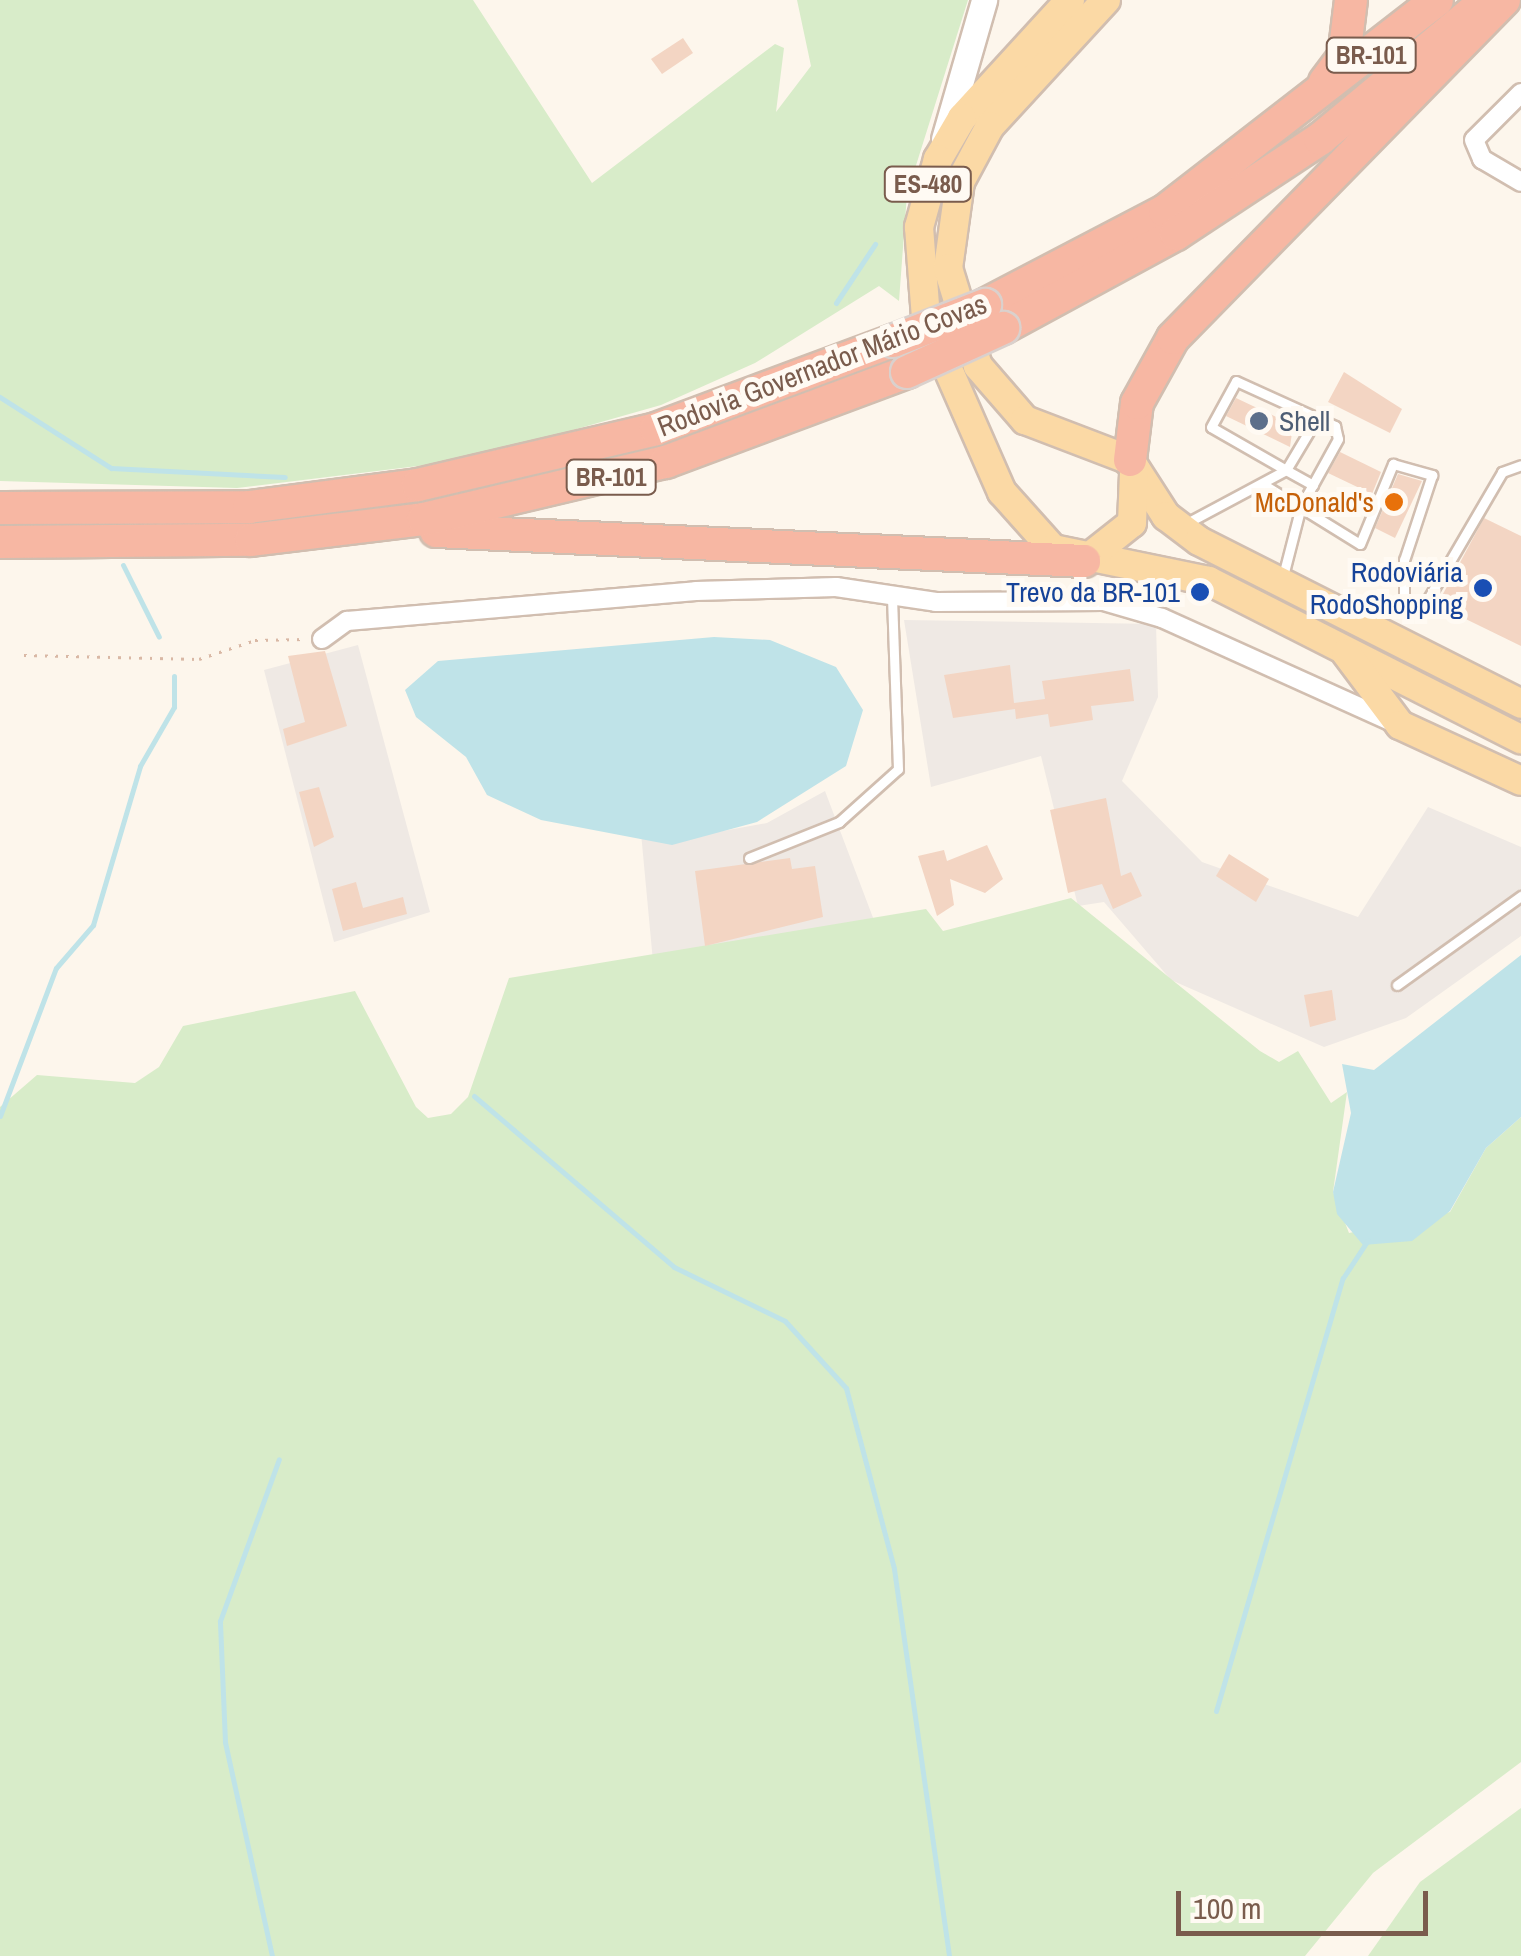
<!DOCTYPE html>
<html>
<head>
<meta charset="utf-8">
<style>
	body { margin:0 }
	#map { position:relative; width:1521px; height:1956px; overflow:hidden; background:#fdf6ec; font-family:"Archivo Narrow",sans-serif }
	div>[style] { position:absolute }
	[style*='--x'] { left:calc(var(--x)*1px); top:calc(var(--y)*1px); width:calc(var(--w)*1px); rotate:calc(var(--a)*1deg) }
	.industrial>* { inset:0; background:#efe9e4 }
	.green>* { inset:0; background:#d8ecc9 }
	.water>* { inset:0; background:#bfe3e8 }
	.stream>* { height:5px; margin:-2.5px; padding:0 2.5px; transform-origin:2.5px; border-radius:2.5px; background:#bfe3e8 }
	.building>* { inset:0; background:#f3d5c3 }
	.path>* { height:2.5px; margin-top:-1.25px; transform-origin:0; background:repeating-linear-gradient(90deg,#d9b8a5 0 2.5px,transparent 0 10.5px) }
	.roads { filter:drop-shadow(2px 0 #d1beb0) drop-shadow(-2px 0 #d1beb0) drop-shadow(0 2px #d1beb0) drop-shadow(0 -2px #d1beb0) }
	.lane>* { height:9px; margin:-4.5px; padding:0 4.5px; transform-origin:4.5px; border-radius:4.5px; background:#fff }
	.street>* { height:18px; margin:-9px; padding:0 9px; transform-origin:9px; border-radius:9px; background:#fff }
	.secondary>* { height:25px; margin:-12.5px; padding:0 12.5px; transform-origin:12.5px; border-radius:12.5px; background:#fff }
	.primary>* { height:28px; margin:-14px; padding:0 14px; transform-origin:14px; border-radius:14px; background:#fbd9a5 }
	.highway>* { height:32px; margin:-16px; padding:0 16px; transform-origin:16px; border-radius:16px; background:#f7b7a3 }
	.bridges { filter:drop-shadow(2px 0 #dad1cd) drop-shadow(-2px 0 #dad1cd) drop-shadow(0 2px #dad1cd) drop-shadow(0 -2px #dad1cd) }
	.highway-bridge>* { height:32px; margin:-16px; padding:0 16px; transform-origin:16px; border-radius:16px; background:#f7b7a3 }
	.dots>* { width:28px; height:28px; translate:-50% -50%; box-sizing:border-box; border:5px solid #fffaf3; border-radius:50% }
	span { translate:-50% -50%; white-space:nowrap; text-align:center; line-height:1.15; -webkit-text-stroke:10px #fffaf3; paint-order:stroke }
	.shield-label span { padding:2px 8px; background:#fffaf3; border:2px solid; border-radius:8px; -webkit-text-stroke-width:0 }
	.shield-label { font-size:25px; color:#7a5c4d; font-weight:700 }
	.street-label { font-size:28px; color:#7a5c4d }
	.service-label { font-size:28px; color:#4e5e75 }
	.left { translate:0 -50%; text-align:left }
	.food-label { font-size:28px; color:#c56008 }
	.right { translate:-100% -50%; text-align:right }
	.transit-label { font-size:28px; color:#164399 }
	.scale { position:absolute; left:1176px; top:1891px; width:252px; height:45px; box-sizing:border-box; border:5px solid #7a5c4d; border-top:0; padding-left:12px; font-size:30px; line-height:35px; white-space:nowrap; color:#7a5c4d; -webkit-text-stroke:8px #fffaf3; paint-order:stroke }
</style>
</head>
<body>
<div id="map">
	<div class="industrial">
		<div style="clip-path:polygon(904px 620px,1156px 624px,1158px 697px,1122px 781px,1202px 862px,1358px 917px,1428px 807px,1521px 847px,1521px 936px,1406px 1018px,1324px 1047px,1171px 980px,1104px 902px,1078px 906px,1041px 756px,931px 787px)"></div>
		<div style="clip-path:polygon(358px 645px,430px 912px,334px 942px,264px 670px)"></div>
		<div style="clip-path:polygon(825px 791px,886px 952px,655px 983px,641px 833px,689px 837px,767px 823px)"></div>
	</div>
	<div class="green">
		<div style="clip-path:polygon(0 0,473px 0,592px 183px,775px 44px,784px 48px,776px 112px,811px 66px,797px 0,968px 0,907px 194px,899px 301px,879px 286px,755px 363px,661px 405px,467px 460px,237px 488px,0 481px)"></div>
		<div style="clip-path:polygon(1071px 898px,1260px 1051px,1279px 1062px,1298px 1051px,1331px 1103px,1347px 1092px,1333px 1192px,1349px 1233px,1450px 1212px,1486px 1148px,1521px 1117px,1521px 1762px,1373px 1873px,1305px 1956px,0 1956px,0 1107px,37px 1075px,135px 1083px,159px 1067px,183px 1026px,355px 991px,416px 1107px,428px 1118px,451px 1114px,468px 1097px,509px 978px,926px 909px,943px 931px)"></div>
		<div style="clip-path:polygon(1521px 1808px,1521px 1956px,1368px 1956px,1420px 1882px)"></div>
	</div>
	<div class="water">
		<div style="clip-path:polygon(714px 637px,770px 640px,836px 667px,863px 710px,846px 766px,757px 822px,672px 845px,541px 820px,487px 795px,466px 757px,416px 717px,405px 690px,438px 661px)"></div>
		<div style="clip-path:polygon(1521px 955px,1521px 1117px,1486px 1148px,1450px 1211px,1412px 1241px,1363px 1245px,1337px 1214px,1333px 1192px,1351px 1113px,1342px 1064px,1374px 1070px)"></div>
	</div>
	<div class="stream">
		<div style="--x:836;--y:303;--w:71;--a:-56.5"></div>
		<div style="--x:0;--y:397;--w:132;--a:32.6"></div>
		<div style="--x:111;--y:468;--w:174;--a:3"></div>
		<div style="--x:689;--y:434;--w:40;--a:-18"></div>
		<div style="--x:594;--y:463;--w:39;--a:-18"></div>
		<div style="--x:359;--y:509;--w:108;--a:-9"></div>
		<div style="--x:123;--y:565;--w:80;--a:63.4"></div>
		<div style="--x:474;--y:1096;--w:263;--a:40.5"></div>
		<div style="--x:674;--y:1267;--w:123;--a:25.9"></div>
		<div style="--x:785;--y:1321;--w:91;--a:47.7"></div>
		<div style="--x:846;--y:1388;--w:187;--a:75.1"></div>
		<div style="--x:894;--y:1569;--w:391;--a:81.9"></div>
		<div style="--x:0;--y:1116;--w:158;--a:-69.3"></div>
		<div style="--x:56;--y:968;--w:57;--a:-49.3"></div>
		<div style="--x:93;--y:925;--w:166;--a:-73.5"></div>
		<div style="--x:140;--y:766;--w:68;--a:-60"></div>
		<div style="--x:174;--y:707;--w:31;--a:-90"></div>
		<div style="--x:1216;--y:1711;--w:451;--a:-73.7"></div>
		<div style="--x:1343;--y:1278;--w:45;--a:-56.7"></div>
		<div style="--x:272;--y:1956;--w:219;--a:-102.4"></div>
		<div style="--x:225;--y:1742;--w:121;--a:-92.4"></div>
		<div style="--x:220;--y:1621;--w:172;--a:-70"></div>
	</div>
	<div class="building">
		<div style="clip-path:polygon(683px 38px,693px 53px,662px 74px,651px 59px)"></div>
		<div style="clip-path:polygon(1344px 372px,1402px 409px,1390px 433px,1328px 402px)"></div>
		<div style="clip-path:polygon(1236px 398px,1293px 425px,1290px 447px,1226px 416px)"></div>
		<div style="clip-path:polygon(1340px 452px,1381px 472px,1372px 494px,1328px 473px)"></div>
		<div style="clip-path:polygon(1398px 474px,1422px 481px,1395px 538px,1375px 528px)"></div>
		<div style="clip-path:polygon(1484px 518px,1521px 536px,1521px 646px,1437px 605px)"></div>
		<div style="clip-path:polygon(325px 651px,347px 726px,287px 746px,283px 729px,305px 722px,288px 656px)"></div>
		<div style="clip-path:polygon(1010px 665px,1014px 703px,1045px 699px,1042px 681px,1130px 669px,1134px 701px,1091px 706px,1093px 720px,1050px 727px,1048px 714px,1016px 719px,1015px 709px,953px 718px,944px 675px)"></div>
		<div style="clip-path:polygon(319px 787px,334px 837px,314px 847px,299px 792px)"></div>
		<div style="clip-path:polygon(1106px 798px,1121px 876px,1131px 872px,1142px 896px,1113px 909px,1102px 884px,1068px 893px,1050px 810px)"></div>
		<div style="clip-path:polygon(987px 845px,1003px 879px,985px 893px,950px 879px,954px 905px,937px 916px,918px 856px,944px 850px,947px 861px)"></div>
		<div style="clip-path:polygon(1229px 854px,1269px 879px,1256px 902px,1216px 876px)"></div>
		<div style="clip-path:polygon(790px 858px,792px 869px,815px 866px,823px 917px,705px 946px,695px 871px)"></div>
		<div style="clip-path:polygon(356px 882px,363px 908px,403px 897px,407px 914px,343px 931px,332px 889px)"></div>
		<div style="clip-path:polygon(1332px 990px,1336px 1020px,1310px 1027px,1304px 995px)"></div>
	</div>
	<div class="path">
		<div style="--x:24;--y:655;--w:175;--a:1.3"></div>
		<div style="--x:199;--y:659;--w:59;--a:-18.7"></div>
		<div style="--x:255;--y:640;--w:51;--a:-1.1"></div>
	</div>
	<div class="roads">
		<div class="lane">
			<div style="--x:1313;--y:485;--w:31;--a:-151"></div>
			<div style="--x:1286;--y:470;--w:61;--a:-59.2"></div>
			<div style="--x:1266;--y:486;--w:110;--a:31.7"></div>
			<div style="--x:1360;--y:544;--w:87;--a:-67.6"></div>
			<div style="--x:1393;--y:464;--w:41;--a:15.8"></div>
			<div style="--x:1432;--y:475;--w:89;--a:108.2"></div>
			<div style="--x:1404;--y:560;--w:35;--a:90"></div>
			<div style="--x:1185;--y:524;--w:115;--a:-28.1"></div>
			<div style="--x:1286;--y:470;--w:86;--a:-150.2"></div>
			<div style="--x:1211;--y:427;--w:52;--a:-61.5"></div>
			<div style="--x:1236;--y:381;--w:109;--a:24.4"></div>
			<div style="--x:1335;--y:426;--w:13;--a:77"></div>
			<div style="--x:1338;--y:439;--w:77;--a:118.9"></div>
			<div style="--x:1301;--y:506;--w:72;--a:104.4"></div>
			<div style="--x:1425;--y:604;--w:153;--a:-59.7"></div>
			<div style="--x:1502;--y:472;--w:20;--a:-20"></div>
			<div style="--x:749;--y:858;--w:97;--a:-21.8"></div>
			<div style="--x:839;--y:822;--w:79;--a:-41.9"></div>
			<div style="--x:898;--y:769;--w:174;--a:-92"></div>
			<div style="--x:1397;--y:985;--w:153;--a:-35.7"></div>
		</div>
		<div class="street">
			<div style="--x:1521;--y:93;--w:66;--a:135"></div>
			<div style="--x:1474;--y:140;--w:21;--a:67"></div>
			<div style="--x:1482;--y:159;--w:45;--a:30.5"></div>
			<div style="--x:322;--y:639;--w:31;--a:-36"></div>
			<div style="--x:347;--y:621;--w:350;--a:-4.9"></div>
			<div style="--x:696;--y:591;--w:140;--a:-1.6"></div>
			<div style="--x:836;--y:587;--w:101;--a:8.5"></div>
			<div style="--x:936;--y:602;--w:168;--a:-0.3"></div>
			<div style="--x:1104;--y:601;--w:60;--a:16.3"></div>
			<div style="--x:1162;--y:618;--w:256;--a:24.3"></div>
		</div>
		<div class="secondary">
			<div style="--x:944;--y:139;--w:145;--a:-73.9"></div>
		</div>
		<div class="primary">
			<div style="--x:1070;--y:0;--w:160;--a:132.5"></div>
			<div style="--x:962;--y:118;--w:48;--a:120.3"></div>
			<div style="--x:938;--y:159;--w:71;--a:105.6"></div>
			<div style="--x:919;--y:227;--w:92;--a:85.6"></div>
			<div style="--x:926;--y:319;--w:189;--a:66.3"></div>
			<div style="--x:1002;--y:492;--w:76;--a:48.2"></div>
			<div style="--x:1053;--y:549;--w:159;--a:11.6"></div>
			<div style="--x:1209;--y:581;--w:350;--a:26.9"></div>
			<div style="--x:1106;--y:0;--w:171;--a:132.6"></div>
			<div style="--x:990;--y:126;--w:64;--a:118.2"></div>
			<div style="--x:960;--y:182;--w:87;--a:97.9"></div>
			<div style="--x:948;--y:268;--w:102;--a:73"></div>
			<div style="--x:978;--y:366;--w:72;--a:49"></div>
			<div style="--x:1025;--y:420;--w:112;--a:20.9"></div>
			<div style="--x:1130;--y:460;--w:67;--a:57.3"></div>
			<div style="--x:1166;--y:516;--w:41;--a:37.1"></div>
			<div style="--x:1199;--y:541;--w:361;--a:26.8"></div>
			<div style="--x:1084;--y:561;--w:61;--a:-38.4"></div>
			<div style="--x:1132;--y:523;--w:49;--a:-87.7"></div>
			<div style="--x:1346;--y:653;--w:90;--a:53.1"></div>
			<div style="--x:1400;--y:725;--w:133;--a:24.8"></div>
		</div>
		<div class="highway">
			<div style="--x:1325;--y:82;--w:31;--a:-53"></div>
			<div style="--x:1344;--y:57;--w:57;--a:-83"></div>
			<div style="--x:985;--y:305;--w:203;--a:-27.6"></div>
			<div style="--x:1165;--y:211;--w:344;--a:-37.8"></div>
			<div style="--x:1003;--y:328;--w:197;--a:-28.5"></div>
			<div style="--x:1176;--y:234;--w:173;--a:-33.4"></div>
			<div style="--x:1320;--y:139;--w:202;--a:-39.8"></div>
			<div style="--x:1130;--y:460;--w:57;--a:-83"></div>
			<div style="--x:1137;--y:403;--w:74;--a:-61"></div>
			<div style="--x:1173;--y:338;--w:473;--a:-45.6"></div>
			<div style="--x:0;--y:508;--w:249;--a:-0.2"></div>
			<div style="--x:249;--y:507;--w:170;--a:-7.4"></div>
			<div style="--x:418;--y:485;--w:244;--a:-13.2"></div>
			<div style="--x:656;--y:429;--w:253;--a:-20.4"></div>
			<div style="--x:436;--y:531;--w:649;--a:2.65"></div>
			<div style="--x:0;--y:542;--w:251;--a:-0.5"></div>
			<div style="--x:251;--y:540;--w:174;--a:-6.9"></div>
			<div style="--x:424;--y:519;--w:249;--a:-13.3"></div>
			<div style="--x:666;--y:462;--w:257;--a:-20.5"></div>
		</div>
	</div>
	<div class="bridges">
		<div class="highway-bridge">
			<div style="--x:893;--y:341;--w:99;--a:-21.4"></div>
			<div style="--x:907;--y:372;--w:106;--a:-24.6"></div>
		</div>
	</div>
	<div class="dots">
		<div style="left:1259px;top:421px;background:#5c6f8a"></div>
		<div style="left:1394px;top:502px;background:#e8710a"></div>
		<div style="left:1483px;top:588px;background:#1a4fb4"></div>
		<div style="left:1200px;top:592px;background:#1a4fb4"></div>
	</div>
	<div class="shield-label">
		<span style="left:1371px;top:55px">BR-101</span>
		<span style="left:928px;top:184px">ES-480</span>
		<span style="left:611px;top:477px">BR-101</span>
	</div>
	<div class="street-label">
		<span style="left:822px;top:365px;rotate:-21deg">Rodovia Governador Mário Covas</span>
	</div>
	<div class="service-label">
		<span class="left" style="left:1279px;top:421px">Shell</span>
	</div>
	<div class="food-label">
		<span class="right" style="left:1374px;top:502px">McDonald's</span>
	</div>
	<div class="transit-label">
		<span class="right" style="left:1463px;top:588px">Rodoviária<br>RodoShopping</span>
		<span class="right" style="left:1180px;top:592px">Trevo da BR-101</span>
	</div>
	<div class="scale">100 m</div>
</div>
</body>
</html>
